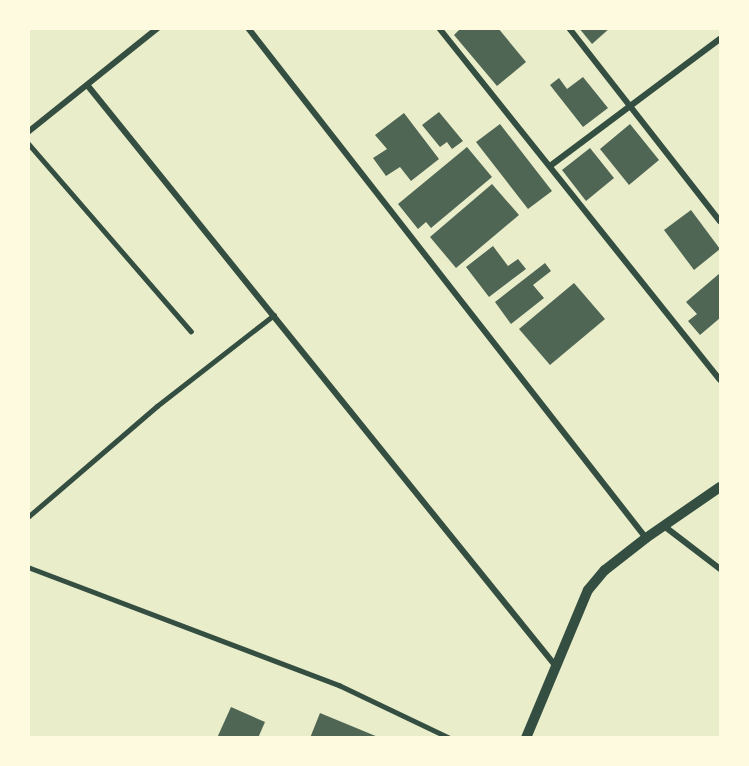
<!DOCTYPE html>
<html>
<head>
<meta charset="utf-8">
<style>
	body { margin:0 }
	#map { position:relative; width:749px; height:766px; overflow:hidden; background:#e9edc9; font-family:Quicksand,sans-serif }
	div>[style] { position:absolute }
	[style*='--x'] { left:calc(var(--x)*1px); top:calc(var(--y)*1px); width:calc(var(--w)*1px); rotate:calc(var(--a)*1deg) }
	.building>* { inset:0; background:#4f6655 }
	.service>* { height:4.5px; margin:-2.25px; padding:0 2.25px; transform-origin:2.25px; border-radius:2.25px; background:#344e41 }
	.minor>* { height:6px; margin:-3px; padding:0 3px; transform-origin:3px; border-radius:3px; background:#344e41 }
	.tertiary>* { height:10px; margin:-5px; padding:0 5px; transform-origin:5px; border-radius:5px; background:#344e41 }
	span { translate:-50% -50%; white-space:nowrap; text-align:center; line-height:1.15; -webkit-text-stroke:6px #fefae0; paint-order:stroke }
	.frame { position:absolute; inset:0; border:30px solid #fefae0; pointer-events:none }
</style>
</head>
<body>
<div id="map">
	<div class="building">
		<div style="clip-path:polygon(461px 28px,498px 28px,526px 62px,497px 86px,454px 35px)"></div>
		<div style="clip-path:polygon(579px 28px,610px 28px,592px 44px)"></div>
		<div style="clip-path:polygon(583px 77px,608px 108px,583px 127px,550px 85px,559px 78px,567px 89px)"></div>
		<div style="clip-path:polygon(439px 112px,463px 141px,452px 149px,447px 142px,440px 147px,422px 125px)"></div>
		<div style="clip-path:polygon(404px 113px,439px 159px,411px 181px,400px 167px,386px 176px,373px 158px,387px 149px,375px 135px)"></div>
		<div style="clip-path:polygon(500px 124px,552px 191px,528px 209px,476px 142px)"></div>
		<div style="clip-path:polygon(630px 124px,659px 160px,629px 185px,600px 149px)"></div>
		<div style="clip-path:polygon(467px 147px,492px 177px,431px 228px,426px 222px,418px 229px,398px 204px)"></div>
		<div style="clip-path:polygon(590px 148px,614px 178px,586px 201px,562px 170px)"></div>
		<div style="clip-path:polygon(492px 184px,519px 215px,456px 268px,430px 237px)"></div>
		<div style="clip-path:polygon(691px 210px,720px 249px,694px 270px,664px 230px)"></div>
		<div style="clip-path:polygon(493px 246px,508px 266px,518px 259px,526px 269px,489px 297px,466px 267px)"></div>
		<div style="clip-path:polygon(545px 263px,551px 271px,533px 285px,544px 298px,511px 324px,495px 302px)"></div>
		<div style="clip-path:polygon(720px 273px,720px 318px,700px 335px,688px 321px,697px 314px,686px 302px)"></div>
		<div style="clip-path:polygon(574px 283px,605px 319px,550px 365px,519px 329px)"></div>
		<div style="clip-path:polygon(231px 707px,265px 722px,258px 738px,217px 738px)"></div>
		<div style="clip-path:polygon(320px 713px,378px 737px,378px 738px,310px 738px)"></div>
	</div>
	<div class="service">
		<div style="--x:28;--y:143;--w:249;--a:49.1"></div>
		<div style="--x:28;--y:517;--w:170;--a:-40.7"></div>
		<div style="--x:157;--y:406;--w:148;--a:-37.9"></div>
		<div style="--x:28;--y:567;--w:333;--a:20.8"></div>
		<div style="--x:339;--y:685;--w:123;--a:25.5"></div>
	</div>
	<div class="minor">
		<div style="--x:248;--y:28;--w:647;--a:52.03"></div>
		<div style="--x:439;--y:28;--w:450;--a:51.4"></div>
		<div style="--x:569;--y:28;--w:245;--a:52"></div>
		<div style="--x:88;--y:86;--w:742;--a:51.12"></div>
		<div style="--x:28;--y:132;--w:166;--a:-38.7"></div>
		<div style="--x:550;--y:166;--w:212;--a:-36.8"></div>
		<div style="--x:664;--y:526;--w:71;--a:37.5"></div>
	</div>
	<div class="tertiary">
		<div style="--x:526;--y:738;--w:160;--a:-67.3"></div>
		<div style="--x:588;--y:590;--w:26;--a:-50"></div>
		<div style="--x:605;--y:570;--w:52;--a:-38"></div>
		<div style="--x:646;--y:538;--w:90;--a:-34.6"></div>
	</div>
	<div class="frame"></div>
</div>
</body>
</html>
